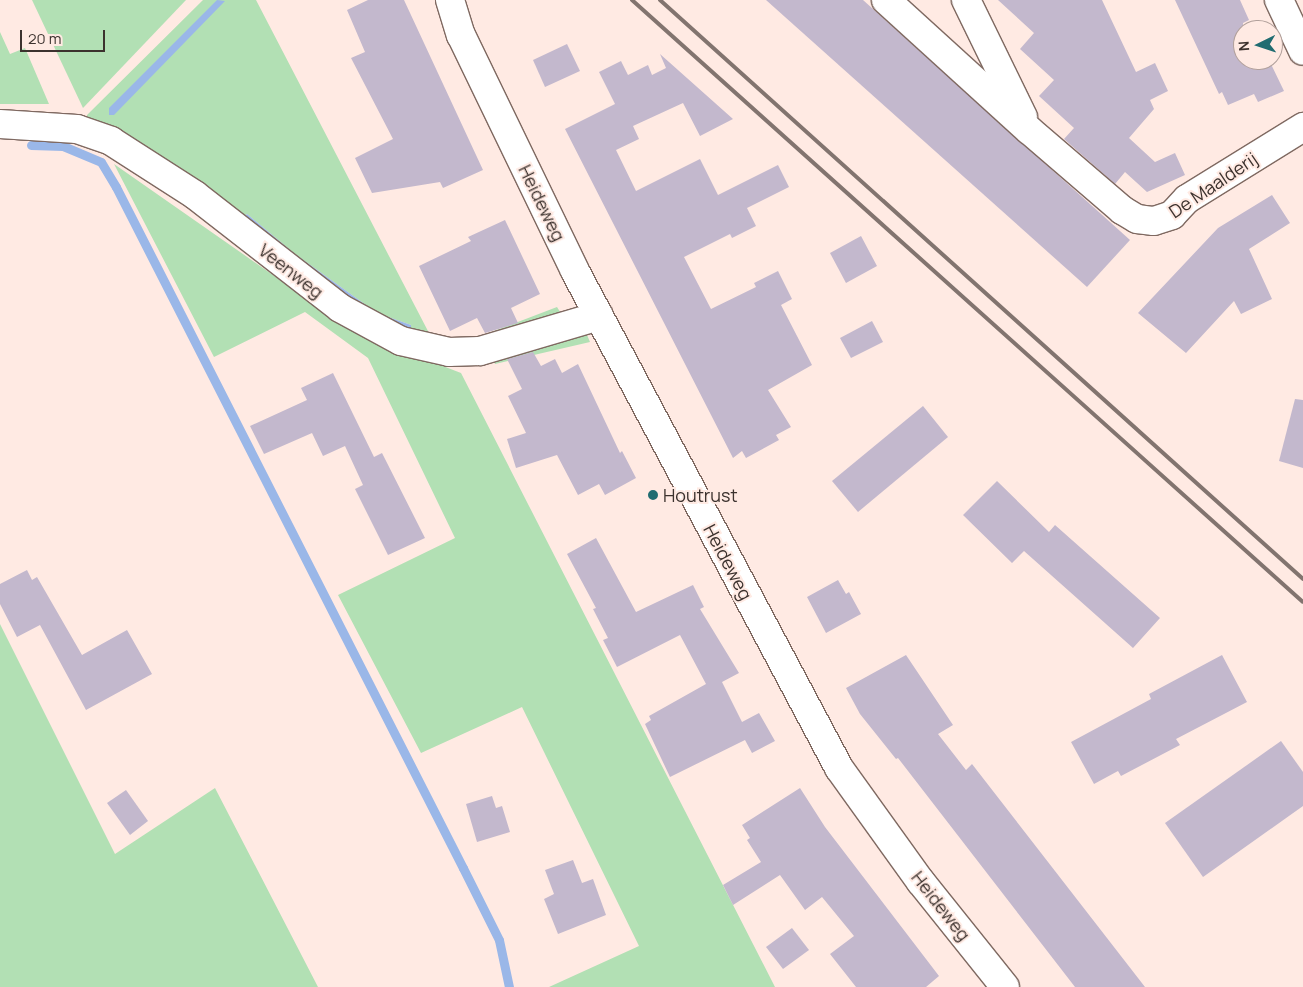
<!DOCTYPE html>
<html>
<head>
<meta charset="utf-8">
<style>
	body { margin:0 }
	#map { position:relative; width:1303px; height:987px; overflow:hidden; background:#ffeae3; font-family:Manrope,sans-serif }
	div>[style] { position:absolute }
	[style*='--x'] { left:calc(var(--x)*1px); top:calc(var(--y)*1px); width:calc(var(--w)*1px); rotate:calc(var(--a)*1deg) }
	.green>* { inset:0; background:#b2e0b4 }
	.water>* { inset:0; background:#9ab7e8 }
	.stream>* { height:9px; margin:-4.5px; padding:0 4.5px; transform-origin:4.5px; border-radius:4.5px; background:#9ab7e8 }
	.building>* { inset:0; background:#c3b8cd }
	.roads { filter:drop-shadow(1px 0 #7f6961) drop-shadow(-1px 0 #7f6961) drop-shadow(0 1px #7f6961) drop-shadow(0 -1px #7f6961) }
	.street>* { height:28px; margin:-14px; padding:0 14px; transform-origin:14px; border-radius:14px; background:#fff }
	.secondary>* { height:28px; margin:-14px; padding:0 14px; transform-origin:14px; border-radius:14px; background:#fff }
	.rail>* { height:4px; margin:-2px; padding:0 2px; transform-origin:2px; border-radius:2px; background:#82746f }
	.dots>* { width:14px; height:14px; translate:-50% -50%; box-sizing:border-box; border:2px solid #ffeae3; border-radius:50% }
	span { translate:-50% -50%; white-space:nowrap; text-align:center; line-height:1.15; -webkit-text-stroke:4px #ffeae3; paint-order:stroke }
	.street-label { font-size:18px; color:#3c322e }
	.poi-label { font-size:18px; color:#3c322e }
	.left { translate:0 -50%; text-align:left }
	.north { position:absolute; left:1233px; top:20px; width:50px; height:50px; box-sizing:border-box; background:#ffeae3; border:1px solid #b1a09b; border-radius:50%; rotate:266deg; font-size:14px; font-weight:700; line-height:20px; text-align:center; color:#3c322e }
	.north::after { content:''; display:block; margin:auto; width:18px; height:22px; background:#206c71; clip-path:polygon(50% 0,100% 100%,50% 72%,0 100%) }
	.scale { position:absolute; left:20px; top:30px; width:85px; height:22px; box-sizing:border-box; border:2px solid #3c322e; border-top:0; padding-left:6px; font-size:15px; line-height:18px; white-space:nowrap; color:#3c322e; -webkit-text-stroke:4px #ffeae3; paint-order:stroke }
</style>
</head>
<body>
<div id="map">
	<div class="green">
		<div style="clip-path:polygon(32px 0,186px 0,83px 108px)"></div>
		<div style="clip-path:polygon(evenodd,203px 0,256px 0,429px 333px,459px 339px,474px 336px,477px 343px,439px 341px,413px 335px,363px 313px,148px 152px,122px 136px,86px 122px,87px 115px,203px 0,247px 214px,295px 254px,377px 313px,411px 325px,411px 329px,387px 322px,354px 304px,243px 218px,247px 214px)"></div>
		<div style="clip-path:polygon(0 32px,10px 54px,25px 48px,49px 104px,0 104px)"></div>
		<div style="clip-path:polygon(114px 164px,326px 312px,383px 343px,461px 373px,775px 987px,549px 987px,639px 946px,522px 707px,421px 753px,338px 595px,455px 538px,368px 358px,305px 312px,214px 357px)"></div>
		<div style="clip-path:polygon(557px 307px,562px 315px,489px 340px,486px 334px)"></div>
		<div style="clip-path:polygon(582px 334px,587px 335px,590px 342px,495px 364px,493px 358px)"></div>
		<div style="clip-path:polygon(0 624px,115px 854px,215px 788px,318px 987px,0 987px)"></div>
	</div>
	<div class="water">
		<div style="clip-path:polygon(217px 0,225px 1px,114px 115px,109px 115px,109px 108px)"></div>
		<div style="clip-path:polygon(247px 214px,295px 254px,377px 313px,411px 325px,411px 329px,371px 315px,243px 218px)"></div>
	</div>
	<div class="stream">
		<div style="--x:31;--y:145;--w:32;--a:2"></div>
		<div style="--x:63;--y:146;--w:41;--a:22.8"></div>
		<div style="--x:101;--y:162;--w:29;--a:59"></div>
		<div style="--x:116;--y:187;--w:764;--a:63"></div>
		<div style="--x:463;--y:868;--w:80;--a:63.4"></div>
		<div style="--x:499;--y:940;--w:48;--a:78"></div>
	</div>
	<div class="building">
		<div style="clip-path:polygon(368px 0,404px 0,483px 170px,443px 188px,440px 182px,372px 193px,355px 158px,393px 139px,351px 58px,365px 52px,347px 10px)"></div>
		<div style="clip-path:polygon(766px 0,863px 0,1130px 240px,1087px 287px)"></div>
		<div style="clip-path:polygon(998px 0,1102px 0,1136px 72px,1155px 63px,1168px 91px,1150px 100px,1154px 109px,1129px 138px,1155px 162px,1175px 153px,1185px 175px,1147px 192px,1125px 172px,1115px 184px,1064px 139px,1074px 128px,1039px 96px,1054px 80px,1020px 49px,1034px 33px)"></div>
		<div style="clip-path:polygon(1175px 0,1240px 0,1249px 20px,1243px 23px,1243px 60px,1269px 60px,1284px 91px,1258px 102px,1254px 94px,1228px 105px,1222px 92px,1219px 94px)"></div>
		<div style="clip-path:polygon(567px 44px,580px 71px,545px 87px,533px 60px)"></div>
		<div style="clip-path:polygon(660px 54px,733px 119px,700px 136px,683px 103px,633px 126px,639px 139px,616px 150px,636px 191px,700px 159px,718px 195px,778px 165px,789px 187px,747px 208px,756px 226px,732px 238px,730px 234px,684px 257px,711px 309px,756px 287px,754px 283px,778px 271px,792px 299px,781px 305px,812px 365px,768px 390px,791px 427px,776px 435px,779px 440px,746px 458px,742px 451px,733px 458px,565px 129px,615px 104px,599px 72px,621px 61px,628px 75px,648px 65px,652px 75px,666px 68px)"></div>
		<div style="clip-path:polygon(1272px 195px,1290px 223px,1249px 249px,1272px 299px,1241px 314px,1234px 301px,1186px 353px,1138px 313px,1218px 228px)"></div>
		<div style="clip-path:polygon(505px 220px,540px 294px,511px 308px,518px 323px,485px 333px,477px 318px,450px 331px,419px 266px,471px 241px,468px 237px)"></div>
		<div style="clip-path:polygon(861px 236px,877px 266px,846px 283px,830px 253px)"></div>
		<div style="clip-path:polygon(872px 321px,883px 342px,851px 358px,840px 338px)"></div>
		<div style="clip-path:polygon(533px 352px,541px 366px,555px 359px,562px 373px,578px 364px,620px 453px,622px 451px,636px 478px,605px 495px,599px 484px,578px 495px,557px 455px,516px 468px,507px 439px,526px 433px,508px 396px,522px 389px,507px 359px)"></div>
		<div style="clip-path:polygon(333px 373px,374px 457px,382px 453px,425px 538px,388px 555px,355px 489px,363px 485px,345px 446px,323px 456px,312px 433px,264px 454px,250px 426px,307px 400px,301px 388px)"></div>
		<div style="clip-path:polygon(1295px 399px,1303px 400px,1303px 468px,1279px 461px)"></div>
		<div style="clip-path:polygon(923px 406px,948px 437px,858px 512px,832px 481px)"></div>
		<div style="clip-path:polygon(997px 481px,1049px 532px,1055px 525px,1160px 618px,1133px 648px,1024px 551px,1012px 563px,963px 515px)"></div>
		<div style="clip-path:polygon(596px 538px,636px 612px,693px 585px,704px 607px,700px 609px,739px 673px,722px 682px,742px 722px,759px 713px,775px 741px,752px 753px,745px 740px,670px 777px,645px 724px,651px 720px,649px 716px,706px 684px,680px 635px,617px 667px,603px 640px,608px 638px,593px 609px,596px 608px,567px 554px)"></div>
		<div style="clip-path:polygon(27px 570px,32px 580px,37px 577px,82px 655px,127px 630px,152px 674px,86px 710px,40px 625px,17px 637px,0 604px,0 584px)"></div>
		<div style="clip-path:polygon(838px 580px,846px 594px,849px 592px,861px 614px,826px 633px,807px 597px)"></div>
		<div style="clip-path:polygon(906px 655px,953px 725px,938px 734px,966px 770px,972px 764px,1145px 987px,1075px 987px,898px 758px,896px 759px,860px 714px,846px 688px)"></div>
		<div style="clip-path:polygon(1222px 655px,1247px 702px,1176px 739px,1180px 745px,1121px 776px,1118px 771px,1094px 784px,1071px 742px,1151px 699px,1149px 694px)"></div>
		<div style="clip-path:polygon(1281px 741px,1303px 772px,1303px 806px,1203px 877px,1165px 823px)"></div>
		<div style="clip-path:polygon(800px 788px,825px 827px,939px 976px,926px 987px,856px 987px,830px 954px,854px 936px,822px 897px,805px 910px,780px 875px,733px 905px,723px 885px,761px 862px,747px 840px,750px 838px,742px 825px)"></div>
		<div style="clip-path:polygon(126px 790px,148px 821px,130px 835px,107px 803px)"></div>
		<div style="clip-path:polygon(492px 796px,496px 808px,502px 806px,510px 832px,477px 842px,466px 804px)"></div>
		<div style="clip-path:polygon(573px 860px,582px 883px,593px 879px,606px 915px,558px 934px,544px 899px,554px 894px,545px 870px)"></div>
		<div style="clip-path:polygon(792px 928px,809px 950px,783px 969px,766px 947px)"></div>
	</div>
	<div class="roads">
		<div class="street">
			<div style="--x:886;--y:0;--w:193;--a:42.3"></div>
			<div style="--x:1029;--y:130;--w:123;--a:40.7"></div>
			<div style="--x:1122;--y:210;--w:17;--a:31"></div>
			<div style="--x:1137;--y:219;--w:17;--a:7"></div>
			<div style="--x:1154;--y:221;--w:19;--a:-18"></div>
			<div style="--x:1172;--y:215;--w:22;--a:-47"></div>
			<div style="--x:1187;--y:199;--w:137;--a:-31.8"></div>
			<div style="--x:966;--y:0;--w:130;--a:64"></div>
			<div style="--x:1279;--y:0;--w:56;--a:64.8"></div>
			<div style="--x:0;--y:124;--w:77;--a:3.7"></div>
			<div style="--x:77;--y:129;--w:36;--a:19"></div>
			<div style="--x:111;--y:141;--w:100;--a:32.7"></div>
			<div style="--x:195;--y:195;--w:184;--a:37.9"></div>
			<div style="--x:340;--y:308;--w:69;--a:28.4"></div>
			<div style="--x:401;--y:341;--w:49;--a:12.9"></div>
			<div style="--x:449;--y:352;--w:31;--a:-2"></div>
			<div style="--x:480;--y:351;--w:124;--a:-16.4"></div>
		</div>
		<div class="secondary">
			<div style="--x:450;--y:0;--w:37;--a:73"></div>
			<div style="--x:461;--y:35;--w:262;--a:64.2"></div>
			<div style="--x:575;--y:271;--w:563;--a:62.02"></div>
			<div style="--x:839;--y:768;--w:140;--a:54.3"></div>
			<div style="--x:921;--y:882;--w:134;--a:51.3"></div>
		</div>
	</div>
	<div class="rail">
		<div style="--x:632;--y:0;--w:901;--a:41.9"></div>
		<div style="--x:660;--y:0;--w:865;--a:42"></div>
	</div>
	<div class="dots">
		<div style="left:653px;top:495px;background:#206c71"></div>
	</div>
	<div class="street-label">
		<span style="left:1213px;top:185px;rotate:-34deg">De Maalderij</span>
		<span style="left:542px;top:203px;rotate:64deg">Heideweg</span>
		<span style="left:291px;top:271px;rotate:38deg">Veenweg</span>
		<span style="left:728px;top:562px;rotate:62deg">Heideweg</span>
		<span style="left:941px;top:906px;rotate:52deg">Heideweg</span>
	</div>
	<div class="poi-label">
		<span class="left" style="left:663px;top:495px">Houtrust</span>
	</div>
	<div class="north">N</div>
	<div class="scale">20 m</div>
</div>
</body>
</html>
